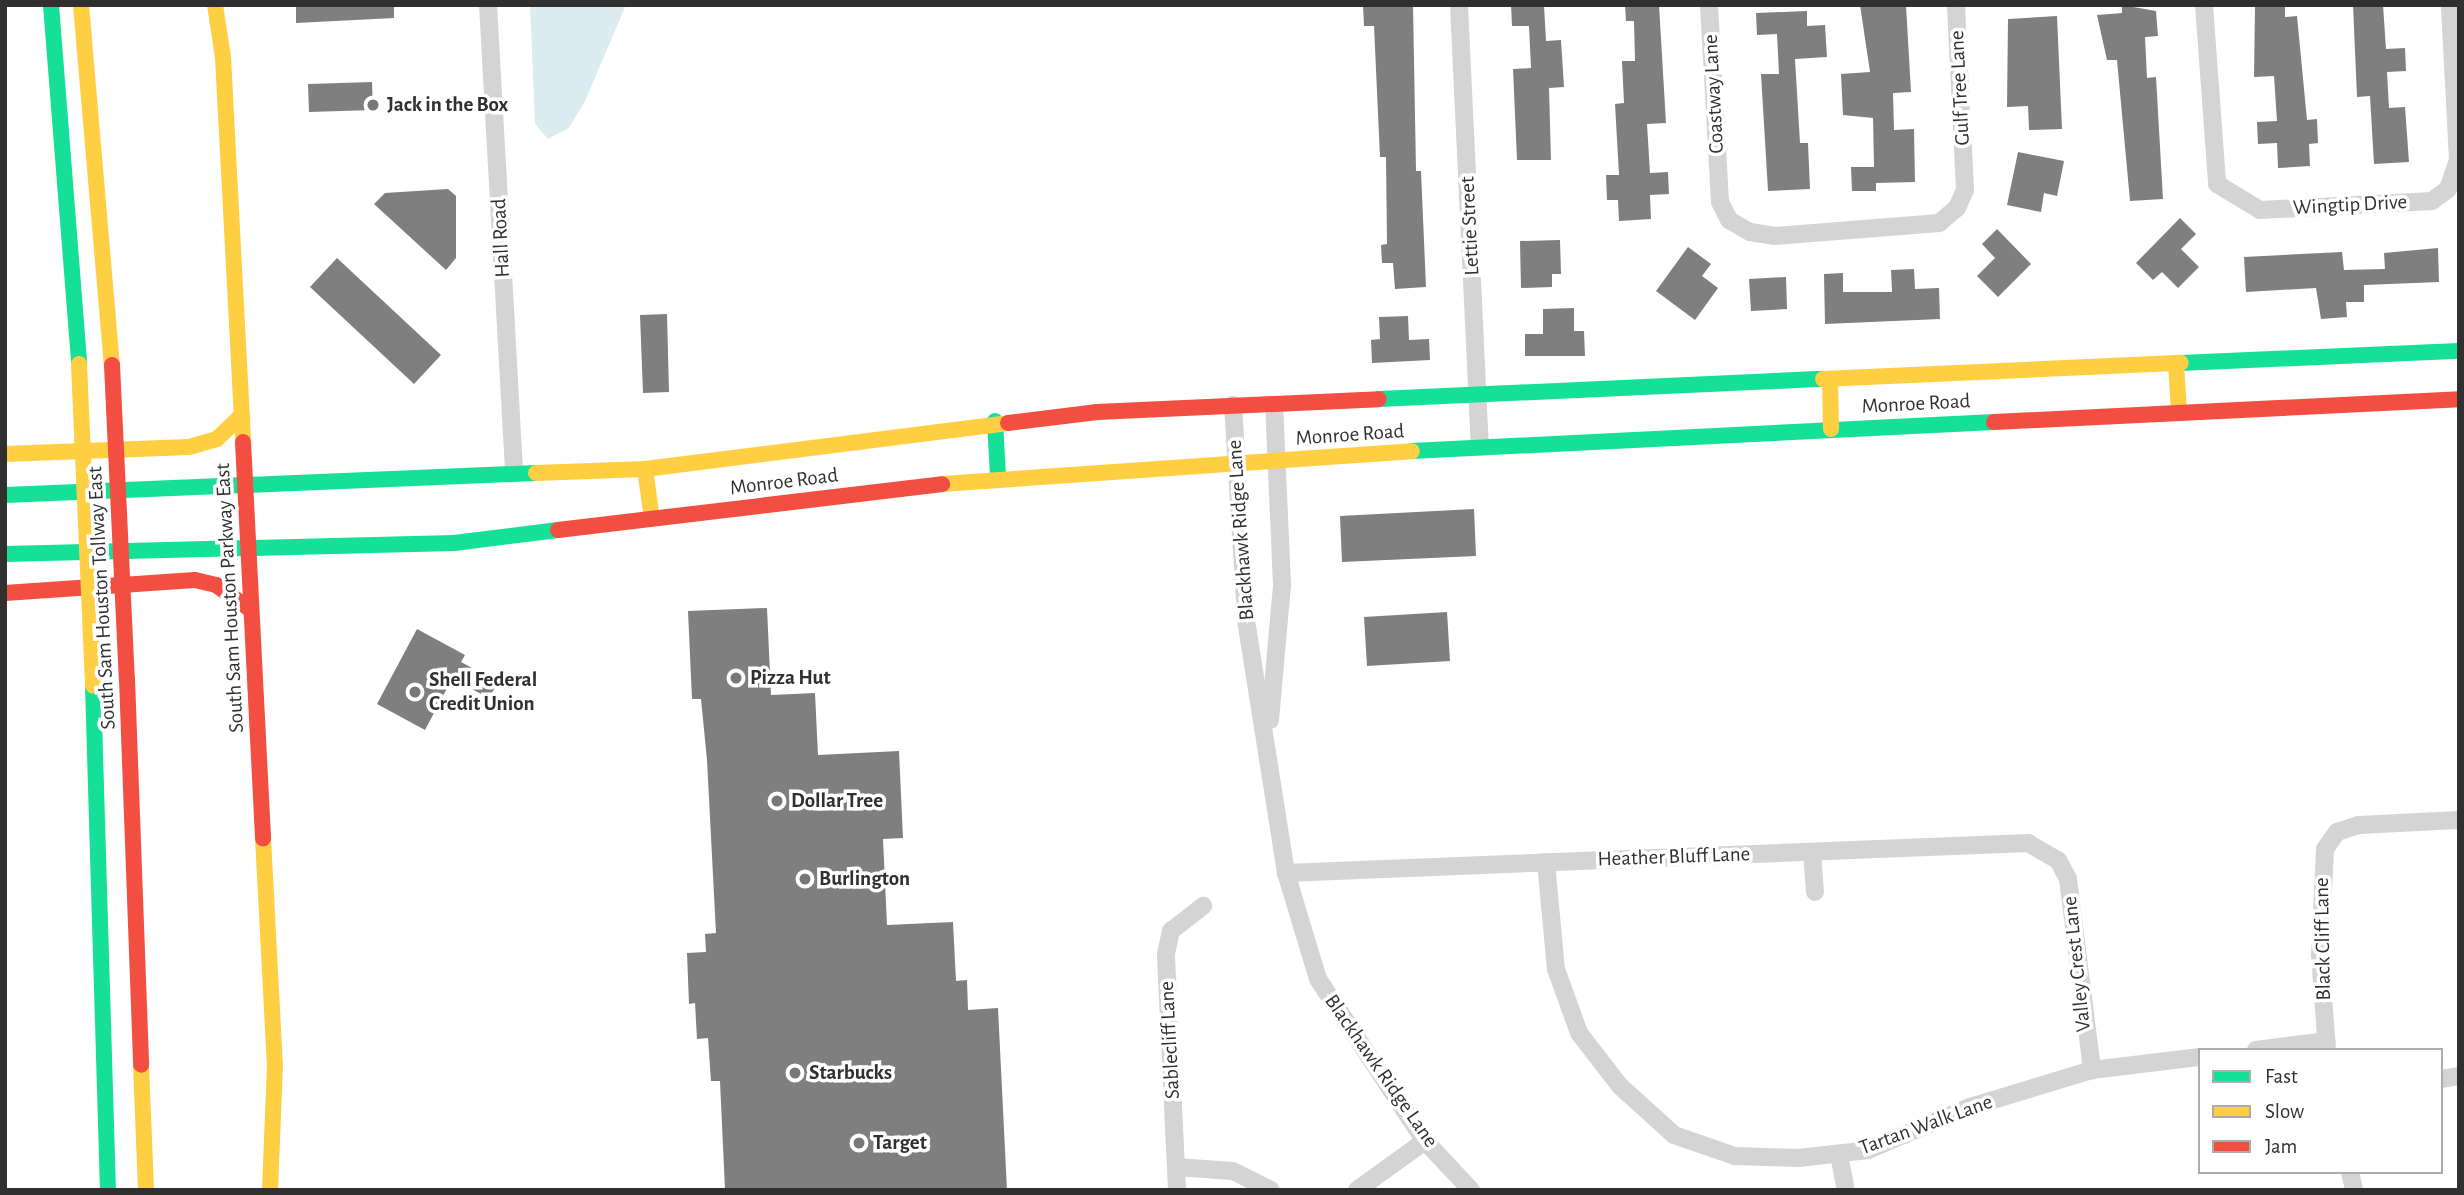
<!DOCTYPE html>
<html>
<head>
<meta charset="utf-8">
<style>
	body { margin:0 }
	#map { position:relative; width:2464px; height:1195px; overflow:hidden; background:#fff; font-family:"Alegreya Sans",sans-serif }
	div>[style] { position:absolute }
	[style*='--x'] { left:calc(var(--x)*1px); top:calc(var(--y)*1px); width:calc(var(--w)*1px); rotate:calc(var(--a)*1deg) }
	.water>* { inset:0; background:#daecef }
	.building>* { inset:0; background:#7f7f7f }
	.street>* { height:18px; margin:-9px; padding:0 9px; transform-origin:9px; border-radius:9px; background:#d4d4d4 }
	.fast>* { height:16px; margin:-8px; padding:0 8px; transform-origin:8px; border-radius:8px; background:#16e098 }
	.slow>* { height:16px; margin:-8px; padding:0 8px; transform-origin:8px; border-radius:8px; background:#ffcf43 }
	.jam>* { height:16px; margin:-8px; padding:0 8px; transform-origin:8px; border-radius:8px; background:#f24e42 }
	.slow-bridge>* { height:16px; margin:-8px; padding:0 8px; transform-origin:8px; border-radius:8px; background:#ffcf43 }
	.jam-bridge>* { height:16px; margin:-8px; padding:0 8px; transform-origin:8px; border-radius:8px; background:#f24e42 }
	.dots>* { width:19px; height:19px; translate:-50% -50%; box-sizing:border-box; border:4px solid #fff; border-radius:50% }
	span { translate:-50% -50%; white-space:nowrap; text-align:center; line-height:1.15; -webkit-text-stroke:7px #fff; paint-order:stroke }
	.street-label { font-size:21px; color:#303030 }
	.poi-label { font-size:21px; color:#303030; font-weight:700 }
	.left { translate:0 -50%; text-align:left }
	.frame { position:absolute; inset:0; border:7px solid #303030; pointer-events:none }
	.legend { position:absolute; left:2198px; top:1048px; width:245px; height:126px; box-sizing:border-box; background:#fff; border:2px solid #acacac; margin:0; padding:9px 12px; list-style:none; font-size:21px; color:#303030 }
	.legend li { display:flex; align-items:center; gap:14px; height:35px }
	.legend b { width:35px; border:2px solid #acacac }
</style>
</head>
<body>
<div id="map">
	<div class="water">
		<div style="clip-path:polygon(530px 5px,626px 5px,585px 101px,569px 128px,548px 139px,535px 124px)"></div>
	</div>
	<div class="building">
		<div style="clip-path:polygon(296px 5px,394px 5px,394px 18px,296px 23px)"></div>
		<div style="clip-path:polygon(1363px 5px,1413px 5px,1416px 171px,1421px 171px,1426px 287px,1395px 289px,1393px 263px,1382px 263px,1381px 245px,1387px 244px,1386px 157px,1380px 157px,1374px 26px,1364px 26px)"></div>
		<div style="clip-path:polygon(1511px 5px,1544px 5px,1546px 41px,1561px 40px,1564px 87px,1549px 88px,1551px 160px,1517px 160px,1513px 69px,1531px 68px,1529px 26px,1512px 26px)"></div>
		<div style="clip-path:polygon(1625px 5px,1659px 5px,1666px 123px,1647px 124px,1650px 173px,1668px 172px,1669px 194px,1650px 195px,1651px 219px,1619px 221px,1618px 200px,1607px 200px,1606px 175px,1619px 175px,1615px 104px,1624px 103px,1622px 61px,1635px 61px,1634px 21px,1626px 21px)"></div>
		<div style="clip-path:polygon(1860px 5px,1906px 5px,1911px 92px,1893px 93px,1894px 130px,1914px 129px,1915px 182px,1876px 183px,1876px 191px,1852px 191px,1851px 167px,1874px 167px,1873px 118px,1843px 115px,1841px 74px,1870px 72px)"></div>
		<div style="clip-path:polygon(2122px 5px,2156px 11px,2158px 36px,2145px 37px,2147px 78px,2156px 77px,2163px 199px,2130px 201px,2117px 60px,2107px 60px,2097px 15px,2122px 13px)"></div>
		<div style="clip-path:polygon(2255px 5px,2285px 5px,2285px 17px,2297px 16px,2307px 120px,2317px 119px,2318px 143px,2309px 144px,2310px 166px,2278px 168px,2277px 143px,2258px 144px,2257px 122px,2277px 121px,2274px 76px,2254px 77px)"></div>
		<div style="clip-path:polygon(2353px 5px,2383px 5px,2386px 49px,2405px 48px,2406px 71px,2387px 72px,2389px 108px,2405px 107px,2409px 162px,2374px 164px,2370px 96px,2357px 97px)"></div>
		<div style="clip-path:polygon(1807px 11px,1807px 26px,1825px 25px,1827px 57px,1795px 59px,1800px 143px,1808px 143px,1810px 189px,1768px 191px,1761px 74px,1779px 74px,1777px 34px,1757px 35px,1756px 13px)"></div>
		<div style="clip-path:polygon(2057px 16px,2062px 129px,2029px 130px,2028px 106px,2007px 107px,2008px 19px)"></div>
		<div style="clip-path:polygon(372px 82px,373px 110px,309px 112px,308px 84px)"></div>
		<div style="clip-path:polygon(2018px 152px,2064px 161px,2057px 196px,2044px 193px,2041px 212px,2007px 205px)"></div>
		<div style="clip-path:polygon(448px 189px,456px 196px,456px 258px,446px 270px,374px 204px,385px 193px)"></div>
		<div style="clip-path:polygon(2180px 218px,2196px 234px,2181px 249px,2199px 267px,2178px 288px,2162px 272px,2153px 280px,2136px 263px)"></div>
		<div style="clip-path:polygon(1997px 229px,2031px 264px,1998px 297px,1977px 276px,1995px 258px,1982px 244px)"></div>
		<div style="clip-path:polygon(1560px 240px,1561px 274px,1552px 274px,1552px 287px,1521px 288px,1520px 241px)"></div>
		<div style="clip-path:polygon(1688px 247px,1711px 264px,1702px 276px,1718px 288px,1695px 320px,1656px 291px)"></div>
		<div style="clip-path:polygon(2438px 248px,2439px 282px,2364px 285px,2364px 302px,2346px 302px,2347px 317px,2321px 319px,2316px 288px,2246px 292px,2244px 257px,2342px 252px,2344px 270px,2385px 269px,2384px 253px)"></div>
		<div style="clip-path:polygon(337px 258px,441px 355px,414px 384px,310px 287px)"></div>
		<div style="clip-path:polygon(1914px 269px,1915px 289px,1939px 288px,1940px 319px,1825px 324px,1824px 274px,1843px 273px,1843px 292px,1892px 292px,1891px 270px)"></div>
		<div style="clip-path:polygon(1786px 277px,1787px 309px,1751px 311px,1749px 279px)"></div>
		<div style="clip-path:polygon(1574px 308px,1574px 331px,1584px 331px,1585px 356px,1525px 356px,1525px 334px,1543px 334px,1543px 309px)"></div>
		<div style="clip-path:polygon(667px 314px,669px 392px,643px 393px,640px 315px)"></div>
		<div style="clip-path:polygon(1408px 316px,1409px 340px,1429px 339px,1430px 360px,1372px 363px,1371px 340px,1380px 339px,1379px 317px)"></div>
		<div style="clip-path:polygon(1474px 509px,1476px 556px,1342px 562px,1340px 516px)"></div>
		<div style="clip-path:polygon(767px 608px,771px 695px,815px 693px,818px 755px,899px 751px,903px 838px,883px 839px,887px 925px,953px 922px,956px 981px,967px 980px,968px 1010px,998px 1008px,1007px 1190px,725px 1190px,720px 1081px,711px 1081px,708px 1038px,697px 1039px,695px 1003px,689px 1004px,687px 953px,706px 952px,705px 934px,716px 933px,707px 760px,701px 699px,692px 699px,688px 611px)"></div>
		<div style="clip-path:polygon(1447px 612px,1450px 661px,1367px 666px,1364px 617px)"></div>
		<div style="clip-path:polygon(417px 629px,465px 655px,461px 662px,498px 682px,489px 698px,452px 679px,425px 730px,377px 704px)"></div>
	</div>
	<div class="street">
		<div style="--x:488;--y:5;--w:467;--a:86.8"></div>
		<div style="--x:1459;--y:5;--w:442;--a:87.3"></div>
		<div style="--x:1709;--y:5;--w:197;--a:86.8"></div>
		<div style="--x:1720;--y:202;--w:20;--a:63"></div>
		<div style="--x:1729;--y:220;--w:24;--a:30"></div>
		<div style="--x:1750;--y:232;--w:24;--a:9"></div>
		<div style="--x:1774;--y:236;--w:166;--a:-4.5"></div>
		<div style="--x:1939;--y:223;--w:23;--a:-40"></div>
		<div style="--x:1957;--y:208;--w:20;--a:-66"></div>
		<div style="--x:1965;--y:190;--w:185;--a:-92.8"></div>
		<div style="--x:2204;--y:5;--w:179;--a:85.8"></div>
		<div style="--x:2217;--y:184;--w:50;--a:31.2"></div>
		<div style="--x:2260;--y:210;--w:172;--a:-3"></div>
		<div style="--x:2432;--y:201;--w:20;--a:-37"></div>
		<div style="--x:2448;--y:189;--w:31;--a:-71"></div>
		<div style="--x:2458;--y:160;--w:155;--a:-93"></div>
		<div style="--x:1233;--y:405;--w:215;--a:86.5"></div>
		<div style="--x:1246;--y:620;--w:256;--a:81"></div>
		<div style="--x:1286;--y:873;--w:111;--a:73.2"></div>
		<div style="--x:1318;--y:979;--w:194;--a:56.6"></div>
		<div style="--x:1425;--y:1141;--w:67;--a:46.8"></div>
		<div style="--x:1270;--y:720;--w:136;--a:-84.9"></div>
		<div style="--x:1282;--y:585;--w:180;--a:-92.5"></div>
		<div style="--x:1812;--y:852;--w:40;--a:85.7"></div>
		<div style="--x:1546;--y:862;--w:107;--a:84.7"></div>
		<div style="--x:1556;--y:969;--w:68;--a:70.2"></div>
		<div style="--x:1579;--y:1033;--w:67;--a:52.3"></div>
		<div style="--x:1620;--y:1086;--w:73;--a:42.2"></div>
		<div style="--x:1674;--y:1135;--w:65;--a:19"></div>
		<div style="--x:1735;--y:1156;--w:64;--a:1.8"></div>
		<div style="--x:1799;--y:1158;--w:69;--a:-6.6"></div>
		<div style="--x:1868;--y:1150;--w:111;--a:-22.9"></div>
		<div style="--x:1970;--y:1107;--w:127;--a:-16.9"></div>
		<div style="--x:2092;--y:1070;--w:109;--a:-6.9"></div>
		<div style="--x:1286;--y:873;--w:743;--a:-2.32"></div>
		<div style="--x:2028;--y:843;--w:34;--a:30"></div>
		<div style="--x:2058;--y:860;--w:21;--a:62"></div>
		<div style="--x:2068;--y:879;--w:193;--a:82.8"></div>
		<div style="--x:2256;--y:1050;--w:71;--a:-7.3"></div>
		<div style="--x:2327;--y:1050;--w:95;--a:-94.2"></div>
		<div style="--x:2320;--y:955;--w:106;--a:-87.3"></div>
		<div style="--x:2325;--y:849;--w:21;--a:-55"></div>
		<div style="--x:2337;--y:832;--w:23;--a:-18"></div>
		<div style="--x:2359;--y:825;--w:100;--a:-2.9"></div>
		<div style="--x:2441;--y:1079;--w:18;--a:-9"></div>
		<div style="--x:1839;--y:1155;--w:36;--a:79"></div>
		<div style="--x:1176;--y:1167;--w:57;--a:4"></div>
		<div style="--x:1233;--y:1171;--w:42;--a:26.6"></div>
		<div style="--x:2350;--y:1172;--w:18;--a:77"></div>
		<div style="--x:1177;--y:1190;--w:236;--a:-92.7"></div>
		<div style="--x:1166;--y:954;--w:24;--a:-78"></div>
		<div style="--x:1171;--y:931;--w:41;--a:-38"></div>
		<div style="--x:1357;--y:1190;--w:84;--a:-35.8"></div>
	</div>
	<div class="fast">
		<div style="--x:51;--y:5;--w:360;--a:85.5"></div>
		<div style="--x:2181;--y:363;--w:278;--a:-2.5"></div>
		<div style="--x:1379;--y:399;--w:444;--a:-2.6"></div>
		<div style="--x:995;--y:421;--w:56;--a:86.9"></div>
		<div style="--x:1412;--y:451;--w:583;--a:-2.85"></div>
		<div style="--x:5;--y:495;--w:531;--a:-2.37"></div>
		<div style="--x:5;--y:554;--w:449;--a:-1.4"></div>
		<div style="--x:454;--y:543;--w:105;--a:-7.1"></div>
		<div style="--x:93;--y:686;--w:504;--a:88.3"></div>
	</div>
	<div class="slow">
		<div style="--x:81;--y:5;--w:361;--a:85.1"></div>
		<div style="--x:215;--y:5;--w:53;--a:81.3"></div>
		<div style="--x:223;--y:57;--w:386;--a:87"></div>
		<div style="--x:2176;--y:363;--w:49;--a:86.5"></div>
		<div style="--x:1823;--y:379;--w:358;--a:-2.6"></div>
		<div style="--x:1830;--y:380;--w:49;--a:88.8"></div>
		<div style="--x:5;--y:454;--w:184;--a:-2.2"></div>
		<div style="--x:189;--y:447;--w:29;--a:-16"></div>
		<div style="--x:217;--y:439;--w:35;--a:-44"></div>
		<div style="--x:645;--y:469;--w:50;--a:82"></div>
		<div style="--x:536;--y:473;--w:109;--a:-2.1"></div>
		<div style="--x:645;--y:469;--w:366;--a:-7.2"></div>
		<div style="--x:942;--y:484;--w:471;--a:-4"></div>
		<div style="--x:263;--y:838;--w:227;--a:87"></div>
		<div style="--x:275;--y:1065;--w:125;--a:92.3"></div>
		<div style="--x:141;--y:1065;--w:125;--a:87.7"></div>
	</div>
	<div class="jam">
		<div style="--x:1994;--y:422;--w:466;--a:-2.8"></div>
		<div style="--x:1008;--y:423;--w:90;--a:-7"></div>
		<div style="--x:1097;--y:412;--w:282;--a:-2.6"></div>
		<div style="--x:243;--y:442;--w:397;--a:87.1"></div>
		<div style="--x:558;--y:530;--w:387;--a:-6.8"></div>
		<div style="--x:5;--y:593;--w:190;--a:-3.9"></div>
		<div style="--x:195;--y:580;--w:22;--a:13"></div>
		<div style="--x:216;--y:585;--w:43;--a:35.5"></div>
		<div style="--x:127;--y:679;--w:386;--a:87.9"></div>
	</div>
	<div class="slow-bridge">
		<div style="--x:79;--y:364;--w:322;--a:87.5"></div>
	</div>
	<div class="jam-bridge">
		<div style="--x:112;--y:365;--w:314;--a:87.3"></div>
	</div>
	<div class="dots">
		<div style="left:373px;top:105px;background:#787878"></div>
		<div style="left:736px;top:678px;background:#787878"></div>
		<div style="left:415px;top:692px;background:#787878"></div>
		<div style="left:777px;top:801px;background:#787878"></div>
		<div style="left:805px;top:879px;background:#787878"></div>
		<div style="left:795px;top:1073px;background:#787878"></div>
		<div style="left:859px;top:1143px;background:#787878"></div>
	</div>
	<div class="street-label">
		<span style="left:1960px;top:88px;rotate:-93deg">Gulf Tree Lane</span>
		<span style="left:1714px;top:94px;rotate:-93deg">Coastway Lane</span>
		<span style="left:2350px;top:205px;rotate:-3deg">Wingtip Drive</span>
		<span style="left:1470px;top:226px;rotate:-93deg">Lettie Street</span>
		<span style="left:501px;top:238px;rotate:-93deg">Hall Road</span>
		<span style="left:1916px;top:404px;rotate:-3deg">Monroe Road</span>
		<span style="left:1350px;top:435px;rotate:-4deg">Monroe Road</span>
		<span style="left:784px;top:482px;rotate:-7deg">Monroe Road</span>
		<span style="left:1241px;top:530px;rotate:-94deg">Blackhawk Ridge Lane</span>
		<span style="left:102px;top:598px;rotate:-93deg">South Sam Houston Tollway East</span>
		<span style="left:230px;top:598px;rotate:-93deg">South Sam Houston Parkway East</span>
		<span style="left:1674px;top:857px;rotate:-2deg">Heather Bluff Lane</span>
		<span style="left:2323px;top:939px;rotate:-91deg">Black Cliff Lane</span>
		<span style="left:2077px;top:964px;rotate:-96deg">Valley Crest Lane</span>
		<span style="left:1170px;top:1040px;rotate:-93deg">Sablecliff Lane</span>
		<span style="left:1381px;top:1071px;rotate:55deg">Blackhawk Ridge Lane</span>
		<span style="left:1926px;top:1125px;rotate:-20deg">Tartan Walk Lane</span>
	</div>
	<div class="poi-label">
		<span class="left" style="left:387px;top:105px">Jack in the Box</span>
		<span class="left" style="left:750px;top:678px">Pizza Hut</span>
		<span class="left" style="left:429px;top:692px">Shell Federal<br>Credit Union</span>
		<span class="left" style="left:791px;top:801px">Dollar Tree</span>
		<span class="left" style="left:819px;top:879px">Burlington</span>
		<span class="left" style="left:809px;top:1073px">Starbucks</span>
		<span class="left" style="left:873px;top:1143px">Target</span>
	</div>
	<div class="frame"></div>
	<ul class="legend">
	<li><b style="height:9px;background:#16e098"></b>Fast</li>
	<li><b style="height:9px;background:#ffcf43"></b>Slow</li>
	<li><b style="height:9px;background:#f24e42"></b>Jam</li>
	</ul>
</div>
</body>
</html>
